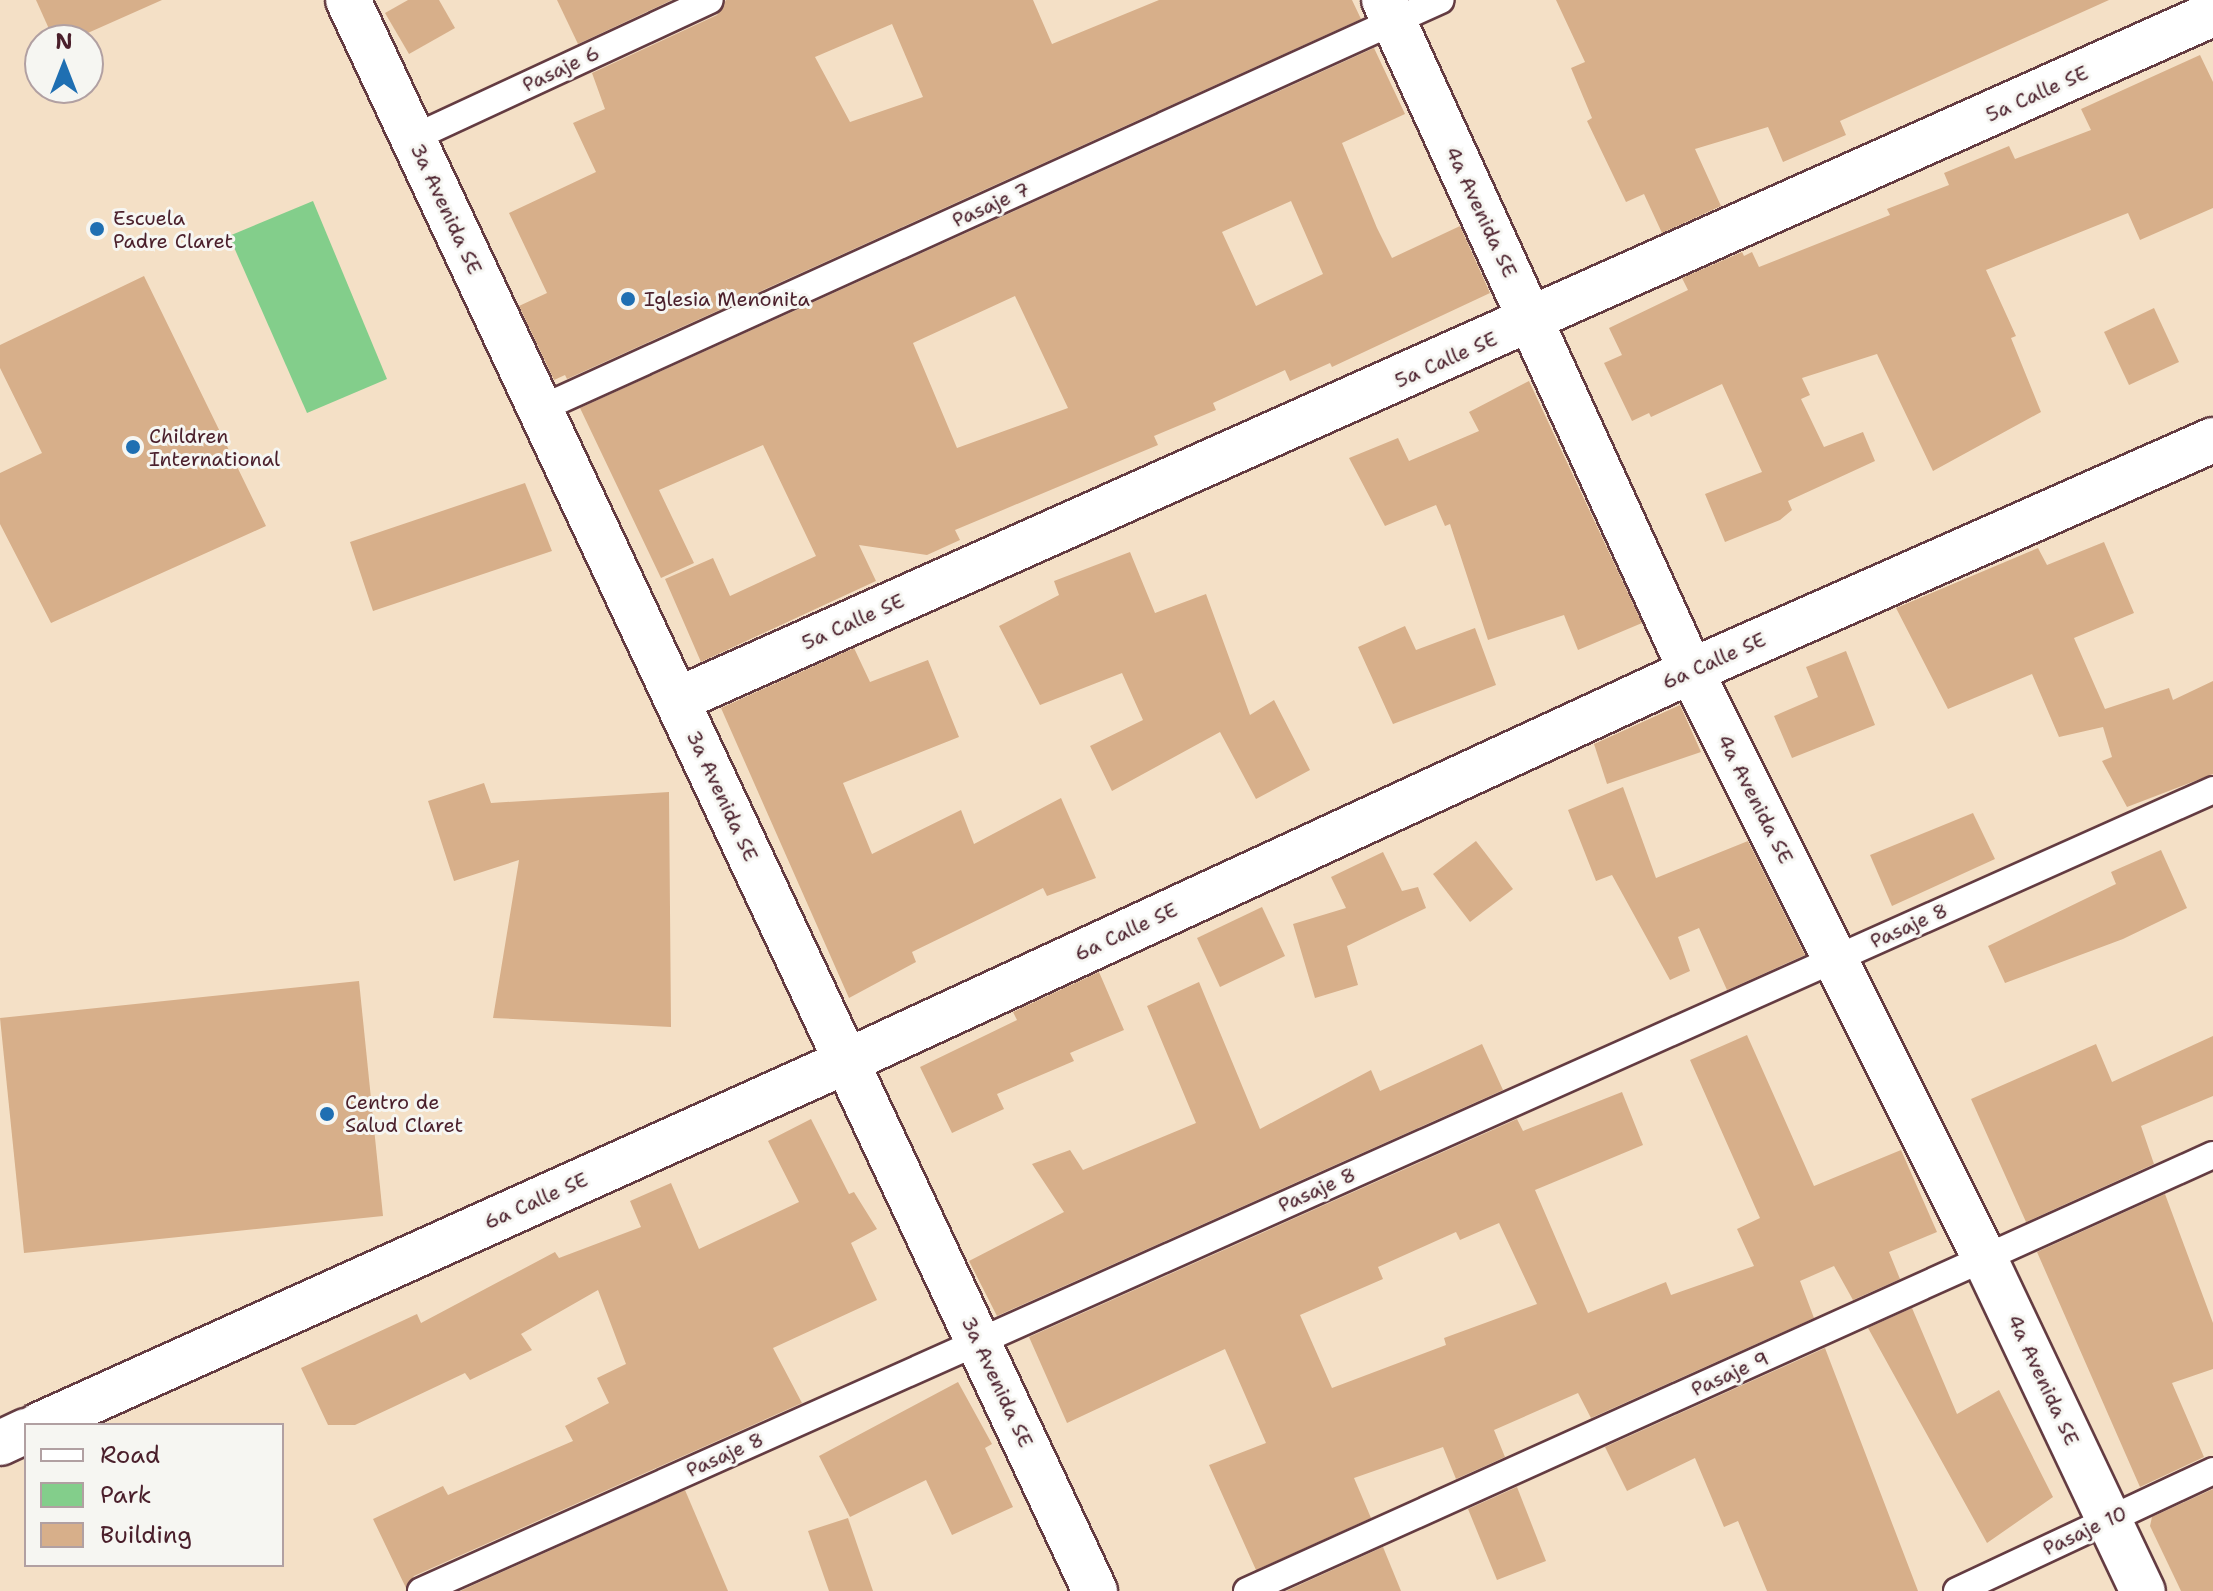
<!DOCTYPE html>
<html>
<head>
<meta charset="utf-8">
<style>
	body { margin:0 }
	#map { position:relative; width:2213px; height:1591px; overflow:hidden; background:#f4e0c6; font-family:"Shantell Sans",sans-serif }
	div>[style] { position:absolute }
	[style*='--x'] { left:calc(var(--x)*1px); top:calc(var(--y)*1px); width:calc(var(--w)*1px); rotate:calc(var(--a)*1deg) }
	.green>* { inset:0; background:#83ce8b }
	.building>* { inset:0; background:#d7af8a }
	.roads { filter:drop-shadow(2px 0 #643c42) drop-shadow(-2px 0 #643c42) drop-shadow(0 2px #643c42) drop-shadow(0 -2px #643c42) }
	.lane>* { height:26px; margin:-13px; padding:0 13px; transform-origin:13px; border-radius:13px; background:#fff }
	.street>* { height:44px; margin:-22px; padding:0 22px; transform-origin:22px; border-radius:22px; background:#fff }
	.secondary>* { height:44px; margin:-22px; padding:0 22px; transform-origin:22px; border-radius:22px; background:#fff }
	.dots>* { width:22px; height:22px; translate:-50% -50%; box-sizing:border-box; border:4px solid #f6f6f2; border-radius:50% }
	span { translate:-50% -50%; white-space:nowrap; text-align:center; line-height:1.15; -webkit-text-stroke:6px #f6f6f2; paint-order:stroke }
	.street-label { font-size:20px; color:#4a1f2b }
	.poi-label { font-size:20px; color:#4a1f2b }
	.left { translate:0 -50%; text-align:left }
	.legend { position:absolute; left:24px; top:1423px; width:260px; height:144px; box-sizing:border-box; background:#f6f6f2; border:2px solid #b1a0a2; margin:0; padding:10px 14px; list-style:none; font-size:24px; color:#4a1f2b }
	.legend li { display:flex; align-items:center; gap:16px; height:40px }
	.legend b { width:40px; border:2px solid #b1a0a2 }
	.north { position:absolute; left:24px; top:24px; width:80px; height:80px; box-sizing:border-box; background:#f6f6f2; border:2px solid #b1a0a2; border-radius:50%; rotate:0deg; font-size:22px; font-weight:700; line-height:32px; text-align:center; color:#4a1f2b }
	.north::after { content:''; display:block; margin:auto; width:28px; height:36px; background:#1f6fb2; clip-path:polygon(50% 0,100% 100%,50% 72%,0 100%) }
</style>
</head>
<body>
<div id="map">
	<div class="green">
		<div style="clip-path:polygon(313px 201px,387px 379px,307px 413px,229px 236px)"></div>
	</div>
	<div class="building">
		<div style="clip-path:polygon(36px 0,162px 0,72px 40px,54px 40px)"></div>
		<div style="clip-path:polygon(408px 0,439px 0,455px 28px,409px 54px,385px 13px)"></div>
		<div style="clip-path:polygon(557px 0,672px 0,578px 44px)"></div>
		<div style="clip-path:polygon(evenodd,726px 0,1033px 0,1052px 44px,1159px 0,1352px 0,1361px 19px,567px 379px,565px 375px,554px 380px,519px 306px,547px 293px,509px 213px,596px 172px,573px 123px,605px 109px,592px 73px,717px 15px,726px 0,892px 24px,923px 97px,850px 122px,815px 57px,892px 24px)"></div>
		<div style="clip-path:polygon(1556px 0,2109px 0,1840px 121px,1846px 135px,1783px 162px,1768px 127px,1695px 149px,1721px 206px,1662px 233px,1644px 194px,1626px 202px,1587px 121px,1592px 118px,1571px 68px,1585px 62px)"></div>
		<div style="clip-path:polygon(evenodd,1374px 48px,1405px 114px,1342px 143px,1377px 228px,1392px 258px,1460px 226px,1490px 293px,1332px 367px,1330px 363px,1290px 381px,1285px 370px,1213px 403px,1216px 410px,1154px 436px,1158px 445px,955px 530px,960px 540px,927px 555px,859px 545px,876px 581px,701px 662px,665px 579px,713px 558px,730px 596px,816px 556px,763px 445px,659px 490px,694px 563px,661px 578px,580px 408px,1374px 48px,1291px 201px,1323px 274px,1256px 306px,1222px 232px,1291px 201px,1374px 48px,1015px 296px,1068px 408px,957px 448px,913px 343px,1015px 296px)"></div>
		<div style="clip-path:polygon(2200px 55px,2213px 82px,2213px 208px,2140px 240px,2128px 213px,1986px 270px,2016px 336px,2011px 338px,2041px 412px,1933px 471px,1877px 354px,1802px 378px,1810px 395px,1801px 399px,1824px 447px,1863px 432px,1875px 461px,1788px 501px,1792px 510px,1780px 520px,1725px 542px,1705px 494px,1762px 472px,1722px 384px,1651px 417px,1649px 413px,1632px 421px,1604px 363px,1622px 355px,1609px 328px,1688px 290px,1682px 278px,1742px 252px,1744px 256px,1752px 252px,1759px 267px,1890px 215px,1887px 209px,1949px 185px,1944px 173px,2009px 146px,2015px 159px,2091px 130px,2081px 109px)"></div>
		<div style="clip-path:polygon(144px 276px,266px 526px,51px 623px,0 524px,0 473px,42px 453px,0 368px,0 345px)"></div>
		<div style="clip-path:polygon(2154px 308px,2179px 362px,2129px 385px,2104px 332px)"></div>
		<div style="clip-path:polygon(1529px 381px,1642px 623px,1578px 650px,1564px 615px,1488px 640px,1450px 524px,1445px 526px,1436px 505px,1385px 526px,1349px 458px,1398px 438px,1409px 461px,1479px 431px,1469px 412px)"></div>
		<div style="clip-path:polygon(525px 483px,552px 551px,373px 611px,350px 542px)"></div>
		<div style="clip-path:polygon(2104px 542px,2134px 613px,2074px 638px,2105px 709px,2169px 688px,2173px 700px,2213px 681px,2213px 774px,2127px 807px,2102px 761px,2112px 757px,2103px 727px,2059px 737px,2032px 674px,1948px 709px,1896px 608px,2038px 548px,2047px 565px)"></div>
		<div style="clip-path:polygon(1130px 552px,1155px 613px,1206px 594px,1250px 715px,1274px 700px,1310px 770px,1256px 799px,1220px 732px,1112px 791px,1090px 746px,1143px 720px,1122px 673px,1040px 705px,999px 626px,1059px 595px,1054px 581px)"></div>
		<div style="clip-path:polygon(1405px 626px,1416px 650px,1475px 628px,1496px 685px,1393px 724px,1358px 647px)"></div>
		<div style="clip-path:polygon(854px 648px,870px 682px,928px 660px,959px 737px,843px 783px,872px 854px,961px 810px,974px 844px,1061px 798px,1096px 878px,1047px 896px,1043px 888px,912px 952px,916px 962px,849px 998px,721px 708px)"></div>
		<div style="clip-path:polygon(1846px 651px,1875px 725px,1792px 758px,1774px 716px,1818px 697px,1806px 667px)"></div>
		<div style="clip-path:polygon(1680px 705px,1701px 752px,1607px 784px,1594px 744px)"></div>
		<div style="clip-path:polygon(484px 783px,491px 803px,669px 792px,671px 1027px,493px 1018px,519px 860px,454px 881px,428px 801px)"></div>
		<div style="clip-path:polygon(1623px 787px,1656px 878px,1748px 841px,1805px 955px,1727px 990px,1699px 928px,1678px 937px,1690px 971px,1670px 980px,1612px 875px,1596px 881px,1568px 810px)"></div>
		<div style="clip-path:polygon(1973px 813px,1995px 859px,1892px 906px,1870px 855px)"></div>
		<div style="clip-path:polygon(1476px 841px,1513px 889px,1470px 922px,1433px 874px)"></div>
		<div style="clip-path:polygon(2161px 850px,2187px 908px,2123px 939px,2005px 983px,1988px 946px,2116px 884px,2111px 872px)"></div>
		<div style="clip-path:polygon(1383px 852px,1402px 891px,1418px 887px,1426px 908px,1347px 946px,1358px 985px,1315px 998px,1293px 924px,1346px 908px,1331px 877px)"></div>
		<div style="clip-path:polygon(1262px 907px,1285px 956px,1220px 987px,1197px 938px)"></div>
		<div style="clip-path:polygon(1099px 972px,1124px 1030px,1070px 1053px,1074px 1061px,997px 1094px,1004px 1109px,952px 1133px,920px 1067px,1017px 1020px,1013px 1012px)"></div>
		<div style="clip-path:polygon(359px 981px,383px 1216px,24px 1253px,0 1018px)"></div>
		<div style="clip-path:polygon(1199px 982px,1260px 1129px,1371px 1070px,1380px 1091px,1482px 1044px,1503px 1090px,997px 1316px,969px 1261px,1064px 1212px,1032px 1164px,1070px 1150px,1083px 1170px,1196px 1123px,1147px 1006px)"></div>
		<div style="clip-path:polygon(evenodd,1747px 1035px,1814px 1186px,1901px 1150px,1937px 1232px,1889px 1252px,1900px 1279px,1853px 1300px,1834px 1266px,1800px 1281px,1814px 1318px,1591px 1418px,1578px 1393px,1494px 1430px,1505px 1457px,1456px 1479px,1443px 1447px,1354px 1478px,1371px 1518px,1256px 1570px,1209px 1465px,1266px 1443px,1225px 1349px,1067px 1423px,1029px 1337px,1517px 1119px,1523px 1131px,1622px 1092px,1643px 1145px,1535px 1190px,1588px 1313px,1666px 1282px,1671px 1295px,1754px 1266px,1737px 1229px,1760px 1218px,1690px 1060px,1747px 1035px,1499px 1223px,1537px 1304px,1444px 1338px,1446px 1345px,1332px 1388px,1300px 1315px,1383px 1279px,1378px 1267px,1456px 1232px,1460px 1240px,1499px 1223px)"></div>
		<div style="clip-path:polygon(2213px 1036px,2213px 1096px,2141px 1126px,2154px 1164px,2026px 1222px,1971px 1099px,2096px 1044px,2112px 1082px)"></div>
		<div style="clip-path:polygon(811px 1119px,849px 1194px,854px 1192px,877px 1229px,851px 1243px,877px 1300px,773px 1348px,802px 1403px,414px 1576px,406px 1588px,373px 1519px,443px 1486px,448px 1495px,573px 1441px,565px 1426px,609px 1403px,597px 1378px,626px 1364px,598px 1290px,521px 1334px,532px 1350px,470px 1380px,465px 1373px,355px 1425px,328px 1425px,301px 1368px,417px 1314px,421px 1323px,555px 1252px,559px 1258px,641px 1227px,630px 1201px,671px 1183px,699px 1249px,799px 1202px,768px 1141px)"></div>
		<div style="clip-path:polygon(2165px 1194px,2213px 1323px,2213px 1369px,2172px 1383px,2204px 1457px,2140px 1487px,2037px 1252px)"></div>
		<div style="clip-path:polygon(1912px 1308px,1957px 1414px,1999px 1390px,2053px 1497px,1987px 1543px,1868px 1328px)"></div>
		<div style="clip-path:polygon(1825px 1348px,1918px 1591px,1767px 1591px,1738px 1521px,1724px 1527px,1695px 1458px,1627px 1491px,1605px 1447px)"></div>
		<div style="clip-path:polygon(958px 1382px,992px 1444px,985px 1448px,1013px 1507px,952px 1535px,926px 1480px,850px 1517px,819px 1456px)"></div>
		<div style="clip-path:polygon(1517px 1487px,1546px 1561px,1497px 1580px,1468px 1509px)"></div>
		<div style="clip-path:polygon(2213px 1489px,2213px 1591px,2181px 1591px,2150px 1526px,2152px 1517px)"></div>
		<div style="clip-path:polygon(685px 1490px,728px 1591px,460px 1591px)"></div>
		<div style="clip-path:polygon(848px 1518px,873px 1591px,829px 1591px,808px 1531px)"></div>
		<div style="clip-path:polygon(1383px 1547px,1401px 1591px,1286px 1591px)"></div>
	</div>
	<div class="roads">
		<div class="lane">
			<div style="--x:413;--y:138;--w:327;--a:-24.9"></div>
			<div style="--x:540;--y:409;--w:989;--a:-24.42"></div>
			<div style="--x:421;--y:1591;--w:1963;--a:-24.08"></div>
			<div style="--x:1247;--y:1591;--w:1060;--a:-24.29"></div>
			<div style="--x:1957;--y:1591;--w:283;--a:-25.1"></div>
		</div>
		<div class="street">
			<div style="--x:348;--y:0;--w:1758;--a:64.85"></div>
			<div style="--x:1384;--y:0;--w:738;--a:65.41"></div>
			<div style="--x:1691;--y:671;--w:657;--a:63.43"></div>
			<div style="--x:1985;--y:1259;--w:368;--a:64.6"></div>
			<div style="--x:677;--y:700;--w:1682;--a:-24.07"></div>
		</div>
		<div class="secondary">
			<div style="--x:39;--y:1425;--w:886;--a:-24.25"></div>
			<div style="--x:847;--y:1061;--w:930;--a:-24.8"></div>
			<div style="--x:1691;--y:671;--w:571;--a:-23.87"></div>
			<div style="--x:0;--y:1443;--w:29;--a:-25"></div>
		</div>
	</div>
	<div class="dots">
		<div style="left:97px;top:229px;background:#1f6fb2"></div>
		<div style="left:628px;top:299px;background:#1f6fb2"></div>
		<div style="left:133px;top:447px;background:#1f6fb2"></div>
		<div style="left:327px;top:1114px;background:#1f6fb2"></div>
	</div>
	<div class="street-label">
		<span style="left:561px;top:69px;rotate:-25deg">Pasaje 6</span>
		<span style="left:2037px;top:94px;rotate:-24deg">5a Calle SE</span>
		<span style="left:991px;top:205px;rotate:-24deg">Pasaje 7</span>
		<span style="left:446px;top:209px;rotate:65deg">3a Avenida SE</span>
		<span style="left:1481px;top:212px;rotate:65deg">4a Avenida SE</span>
		<span style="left:1446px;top:360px;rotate:-24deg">5a Calle SE</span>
		<span style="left:853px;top:622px;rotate:-24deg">5a Calle SE</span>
		<span style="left:1714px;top:661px;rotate:-24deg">6a Calle SE</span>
		<span style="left:722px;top:796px;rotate:65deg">3a Avenida SE</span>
		<span style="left:1755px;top:799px;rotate:63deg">4a Avenida SE</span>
		<span style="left:1909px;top:926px;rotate:-24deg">Pasaje 8</span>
		<span style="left:1126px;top:932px;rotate:-25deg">6a Calle SE</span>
		<span style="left:1317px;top:1190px;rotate:-24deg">Pasaje 8</span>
		<span style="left:536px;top:1201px;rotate:-24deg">6a Calle SE</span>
		<span style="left:1730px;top:1374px;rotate:-24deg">Pasaje 9</span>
		<span style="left:2043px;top:1380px;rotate:65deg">4a Avenida SE</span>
		<span style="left:997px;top:1382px;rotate:65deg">3a Avenida SE</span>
		<span style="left:725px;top:1455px;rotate:-24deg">Pasaje 8</span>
		<span style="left:2085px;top:1531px;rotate:-25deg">Pasaje 10</span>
	</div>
	<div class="poi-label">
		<span class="left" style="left:113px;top:230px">Escuela<br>Padre Claret</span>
		<span class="left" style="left:644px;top:299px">Iglesia Menonita</span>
		<span class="left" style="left:149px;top:448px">Children<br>International</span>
		<span class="left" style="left:345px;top:1114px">Centro de<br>Salud Claret</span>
	</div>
	<ul class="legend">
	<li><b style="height:10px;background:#fff"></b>Road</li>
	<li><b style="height:22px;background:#83ce8b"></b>Park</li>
	<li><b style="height:22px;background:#d7af8a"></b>Building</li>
	</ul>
	<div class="north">N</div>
</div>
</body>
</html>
